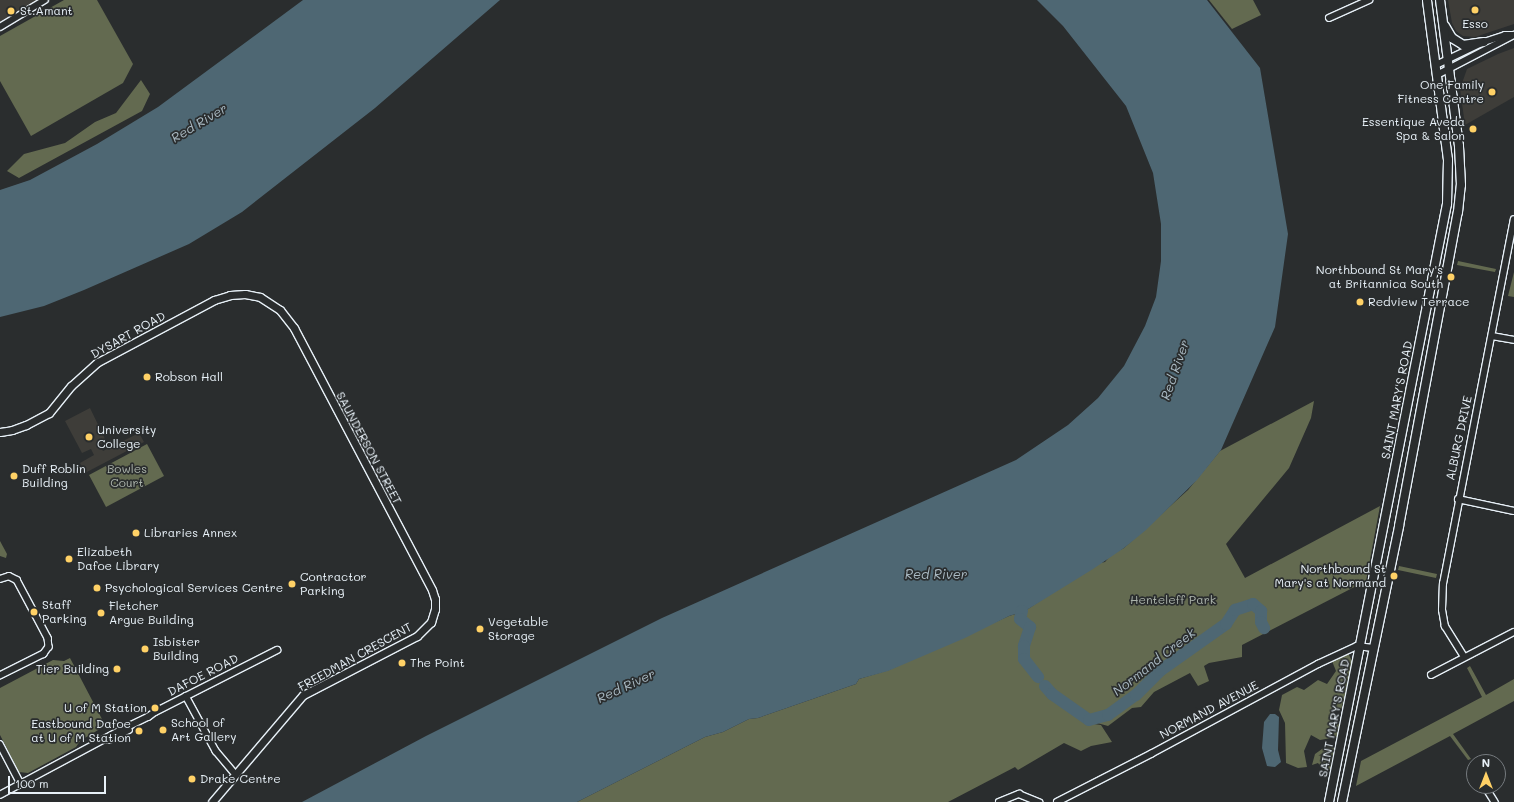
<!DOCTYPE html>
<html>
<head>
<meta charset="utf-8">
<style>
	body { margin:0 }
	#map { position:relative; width:1514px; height:802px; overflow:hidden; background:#2a2d2e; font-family:Mali,sans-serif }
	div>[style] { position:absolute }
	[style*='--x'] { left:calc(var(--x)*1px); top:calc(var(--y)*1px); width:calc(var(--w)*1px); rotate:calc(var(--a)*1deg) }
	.built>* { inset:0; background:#3e3d39 }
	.green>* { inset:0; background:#636a50 }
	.water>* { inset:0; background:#4e6773 }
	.river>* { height:12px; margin:-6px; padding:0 6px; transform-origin:6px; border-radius:6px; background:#4e6773 }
	.roads { filter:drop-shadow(1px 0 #e8f1f8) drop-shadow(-1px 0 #e8f1f8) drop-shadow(0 1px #e8f1f8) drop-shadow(0 -1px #e8f1f8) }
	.minor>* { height:5.5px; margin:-2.75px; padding:0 2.75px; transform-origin:2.75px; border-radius:2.75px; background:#2a2d2e }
	.tertiary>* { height:7px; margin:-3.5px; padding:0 3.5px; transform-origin:3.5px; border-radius:3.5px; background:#2a2d2e }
	.secondary>* { height:8px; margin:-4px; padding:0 4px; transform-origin:4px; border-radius:4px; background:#2a2d2e }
	.dots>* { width:11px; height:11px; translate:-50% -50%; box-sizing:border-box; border:2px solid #2a2d2e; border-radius:50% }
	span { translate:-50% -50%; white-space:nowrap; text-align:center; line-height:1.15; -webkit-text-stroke:3.5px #2a2d2e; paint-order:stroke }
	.poi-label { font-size:12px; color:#e8f1f8 }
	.left { translate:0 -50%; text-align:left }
	.right { translate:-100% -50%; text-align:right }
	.street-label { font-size:12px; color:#e8f1f8 }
	.park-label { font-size:12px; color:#acb4ac }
	.water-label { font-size:13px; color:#aabac3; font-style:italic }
	.north { position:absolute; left:1466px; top:754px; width:40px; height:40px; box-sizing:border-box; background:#2a2d2e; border:1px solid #767b7f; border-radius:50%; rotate:0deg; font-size:11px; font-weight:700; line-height:16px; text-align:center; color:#e8f1f8 }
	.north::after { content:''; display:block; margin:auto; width:14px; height:18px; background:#ffd166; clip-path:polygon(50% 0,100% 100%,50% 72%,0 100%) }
	.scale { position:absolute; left:8px; top:776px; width:98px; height:18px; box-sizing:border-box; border:2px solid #e8f1f8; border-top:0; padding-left:5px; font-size:12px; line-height:14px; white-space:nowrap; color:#e8f1f8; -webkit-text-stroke:3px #2a2d2e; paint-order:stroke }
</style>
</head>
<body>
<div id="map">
	<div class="built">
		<div style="clip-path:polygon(0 0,44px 0,0 23px)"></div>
		<div style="clip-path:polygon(1448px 0,1514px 0,1514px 24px,1475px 37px,1463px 36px,1456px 31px,1452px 23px)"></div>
		<div style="clip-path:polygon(1514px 48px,1514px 97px,1465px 125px,1460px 89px,1467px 69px,1498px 54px)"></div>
		<div style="clip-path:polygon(90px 408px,106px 441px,99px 445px,103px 451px,139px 433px,144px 442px,85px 473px,80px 463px,94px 455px,91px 449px,82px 453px,65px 421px)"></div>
	</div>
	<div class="green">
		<div style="clip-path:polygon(64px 0,97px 0,133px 64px,123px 83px,31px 136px,0 81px,0 36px)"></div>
		<div style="clip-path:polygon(1209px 0,1253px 0,1261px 15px,1232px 29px)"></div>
		<div style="clip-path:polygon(141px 80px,150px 94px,142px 111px,19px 178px,7px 171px,24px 154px,65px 143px,95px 122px,116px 113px)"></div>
		<div style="clip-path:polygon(1458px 261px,1496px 269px,1495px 272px,1457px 265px)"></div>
		<div style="clip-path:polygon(1514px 272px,1514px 297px,1508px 296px)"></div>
		<div style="clip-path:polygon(1314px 401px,1311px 418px,1289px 468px,1226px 544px,1245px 578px,1380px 506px,1366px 581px,1242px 645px,1242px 657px,1209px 663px,1204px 666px,1209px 681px,1198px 686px,1190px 673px,1154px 692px,1141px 707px,1132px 708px,1108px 726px,1097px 723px,1094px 724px,1101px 725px,1112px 742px,1091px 746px,1081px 751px,1064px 743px,1018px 770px,1015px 767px,948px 802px,577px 802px,705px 737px,723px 732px,749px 719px,758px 718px,856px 684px,859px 679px,889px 670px,1009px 616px,1025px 611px,1095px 564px,1105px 562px,1111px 555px,1124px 548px,1188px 490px,1220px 451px)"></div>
		<div style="clip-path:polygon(147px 444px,164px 476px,106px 507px,89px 475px)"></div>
		<div style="clip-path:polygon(0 541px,7px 554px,6px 558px,0 556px)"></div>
		<div style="clip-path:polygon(1399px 566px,1437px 574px,1436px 578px,1398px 570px)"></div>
		<div style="clip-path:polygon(1348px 653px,1353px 663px,1341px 710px,1334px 711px,1332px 718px,1339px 724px,1337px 737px,1320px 740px,1311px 735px,1304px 751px,1307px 767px,1298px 768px,1286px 763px,1285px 723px,1279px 710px,1282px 695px,1297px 687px,1304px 690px,1318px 680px,1327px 684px,1336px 671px,1332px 661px)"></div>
		<div style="clip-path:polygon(70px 658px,103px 721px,103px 727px,80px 741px,76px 747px,28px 773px,19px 772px,0 735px,0 688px,53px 660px,64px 661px)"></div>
		<div style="clip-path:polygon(1470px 666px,1486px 695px,1514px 679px,1514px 701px,1453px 734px,1471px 759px,1468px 760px,1450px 736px,1356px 786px,1361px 761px,1482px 697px,1467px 668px)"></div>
		<div style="clip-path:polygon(1329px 744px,1334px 748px,1330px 770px,1322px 768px,1318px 763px,1312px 765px,1315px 754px)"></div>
	</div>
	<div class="water">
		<div style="clip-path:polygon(303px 0,500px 0,375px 108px,242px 212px,189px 244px,84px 290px,44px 306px,0 317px,0 190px,30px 180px,97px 144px,158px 107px)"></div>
		<div style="clip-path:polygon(1037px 0,1207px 0,1260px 68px,1288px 234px,1275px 327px,1221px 450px,1197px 480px,1146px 530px,1124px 548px,1093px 569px,1025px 611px,1009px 616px,965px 638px,888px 671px,859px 679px,856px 684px,758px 718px,749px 719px,723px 732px,705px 737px,577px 802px,302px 802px,426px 736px,662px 618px,1016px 460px,1068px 425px,1098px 398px,1124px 366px,1145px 326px,1156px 297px,1161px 261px,1161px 224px,1153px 173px,1126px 106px,1063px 26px)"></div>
		<div style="clip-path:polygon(1270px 714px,1275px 714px,1279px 717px,1278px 750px,1281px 762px,1275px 767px,1267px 766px,1262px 748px,1264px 722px)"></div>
	</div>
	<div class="river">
		<div style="--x:1022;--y:611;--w:8;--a:104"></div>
		<div style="--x:1020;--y:619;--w:13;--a:39"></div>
		<div style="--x:1030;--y:627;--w:20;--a:108"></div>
		<div style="--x:1024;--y:646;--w:13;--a:90"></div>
		<div style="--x:1024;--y:659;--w:23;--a:52"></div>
		<div style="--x:1045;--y:686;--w:11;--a:49"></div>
		<div style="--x:1052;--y:694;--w:45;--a:35.1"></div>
		<div style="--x:1089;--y:720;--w:20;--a:-15"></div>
		<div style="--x:1108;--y:715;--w:34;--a:-36"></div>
		<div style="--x:1136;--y:695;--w:35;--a:-45"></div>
		<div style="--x:1161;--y:670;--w:80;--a:-35.3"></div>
		<div style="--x:1226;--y:624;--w:17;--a:-57"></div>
		<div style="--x:1235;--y:610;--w:19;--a:-18"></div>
		<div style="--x:1253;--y:604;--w:11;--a:41"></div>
		<div style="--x:1261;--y:611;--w:11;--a:90"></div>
		<div style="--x:1261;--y:622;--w:7;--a:63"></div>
	</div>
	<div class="roads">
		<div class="minor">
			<div style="--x:1329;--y:18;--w:44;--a:-24.2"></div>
			<div style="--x:0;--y:27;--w:52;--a:-31"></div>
			<div style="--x:1436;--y:65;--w:53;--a:-25.6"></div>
			<div style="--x:1484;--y:42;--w:22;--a:-18"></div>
			<div style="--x:1505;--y:35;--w:9;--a:0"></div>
			<div style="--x:1437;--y:75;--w:87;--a:-27.5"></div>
			<div style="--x:1492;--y:336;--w:22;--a:10"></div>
			<div style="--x:1458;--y:499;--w:57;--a:12.1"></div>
			<div style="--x:0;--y:579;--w:9;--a:-18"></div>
			<div style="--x:9;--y:576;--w:9;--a:27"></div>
			<div style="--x:17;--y:580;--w:66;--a:61.9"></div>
			<div style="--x:48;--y:638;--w:9;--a:84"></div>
			<div style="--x:49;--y:647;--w:9;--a:126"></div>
			<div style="--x:44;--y:654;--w:49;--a:153.4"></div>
			<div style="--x:1464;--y:657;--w:36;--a:-122"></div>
			<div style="--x:1445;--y:627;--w:17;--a:-100"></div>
			<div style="--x:1442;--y:610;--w:26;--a:-88"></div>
			<div style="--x:1443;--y:584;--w:371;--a:-79"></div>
			<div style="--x:1431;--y:675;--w:93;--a:-27.4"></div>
			<div style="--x:186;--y:696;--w:63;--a:61.4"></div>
			<div style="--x:216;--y:751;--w:31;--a:50"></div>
			<div style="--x:109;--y:740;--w:22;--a:-27"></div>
			<div style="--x:0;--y:744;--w:45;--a:62.3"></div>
			<div style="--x:1485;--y:786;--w:19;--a:58"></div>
			<div style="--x:0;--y:795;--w:137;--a:-28.2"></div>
			<div style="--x:121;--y:730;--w:30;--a:-26"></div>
			<div style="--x:148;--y:717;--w:9;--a:-36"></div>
			<div style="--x:155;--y:712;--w:137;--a:-26.9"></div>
			<div style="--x:999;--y:802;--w:22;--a:-22"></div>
			<div style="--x:1019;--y:794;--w:22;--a:22"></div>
			<div style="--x:1057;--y:802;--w:106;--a:-27.1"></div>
			<div style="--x:1151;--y:754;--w:190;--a:-28.3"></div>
			<div style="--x:1318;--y:664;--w:43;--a:-24.8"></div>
			<div style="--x:1357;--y:646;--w:16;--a:7"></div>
		</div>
		<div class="tertiary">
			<div style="--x:0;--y:432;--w:12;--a:-9"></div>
			<div style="--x:12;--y:430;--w:15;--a:-20"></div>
			<div style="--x:26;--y:425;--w:26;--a:-28"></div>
			<div style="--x:49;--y:413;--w:35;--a:-51"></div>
			<div style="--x:71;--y:386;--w:36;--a:-42"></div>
			<div style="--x:98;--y:362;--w:132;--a:-28.1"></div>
			<div style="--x:214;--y:300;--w:17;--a:-17"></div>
			<div style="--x:230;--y:295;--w:15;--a:-4"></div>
			<div style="--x:245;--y:294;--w:15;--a:11"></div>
			<div style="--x:260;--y:297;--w:24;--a:33"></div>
			<div style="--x:280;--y:310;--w:23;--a:52"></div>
			<div style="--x:294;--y:328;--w:296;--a:62.2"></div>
			<div style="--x:432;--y:590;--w:9;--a:72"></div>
			<div style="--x:435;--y:599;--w:10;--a:90"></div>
			<div style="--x:435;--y:609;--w:14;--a:107"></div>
			<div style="--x:431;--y:622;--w:20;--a:135"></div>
			<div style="--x:417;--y:636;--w:128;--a:152.6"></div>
			<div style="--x:303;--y:695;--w:140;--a:130.4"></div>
		</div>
		<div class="secondary">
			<div style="--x:1445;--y:26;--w:14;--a:60"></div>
			<div style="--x:1452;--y:38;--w:13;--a:32"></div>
			<div style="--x:1463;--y:45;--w:21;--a:-8"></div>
			<div style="--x:1329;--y:802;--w:610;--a:-78.84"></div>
			<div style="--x:1447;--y:204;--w:44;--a:-88.7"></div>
			<div style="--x:1448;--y:160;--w:161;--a:-97.5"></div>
			<div style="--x:1342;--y:802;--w:282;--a:-78.3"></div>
			<div style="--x:1399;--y:526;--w:319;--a:-79.4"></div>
			<div style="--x:1458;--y:212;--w:27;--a:-84"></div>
			<div style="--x:1461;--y:185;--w:39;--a:-93"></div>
			<div style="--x:1459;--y:146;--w:147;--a:-97.4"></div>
		</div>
	</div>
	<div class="dots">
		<div style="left:1475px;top:10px;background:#ffd166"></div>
		<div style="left:11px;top:11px;background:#ffd166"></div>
		<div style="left:1492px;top:92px;background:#ffd166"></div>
		<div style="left:1473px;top:129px;background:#ffd166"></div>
		<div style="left:1451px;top:277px;background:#ffd166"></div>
		<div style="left:1360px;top:302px;background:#ffd166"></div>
		<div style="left:147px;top:377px;background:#ffd166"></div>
		<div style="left:89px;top:437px;background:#ffd166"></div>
		<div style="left:14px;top:476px;background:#ffd166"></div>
		<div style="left:136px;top:533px;background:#ffd166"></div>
		<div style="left:69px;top:559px;background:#ffd166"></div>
		<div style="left:1394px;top:576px;background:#ffd166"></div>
		<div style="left:292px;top:584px;background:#ffd166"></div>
		<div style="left:97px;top:588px;background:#ffd166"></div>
		<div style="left:34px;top:612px;background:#ffd166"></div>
		<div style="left:101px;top:613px;background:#ffd166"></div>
		<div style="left:480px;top:629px;background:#ffd166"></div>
		<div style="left:145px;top:649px;background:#ffd166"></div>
		<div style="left:402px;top:663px;background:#ffd166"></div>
		<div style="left:117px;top:669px;background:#ffd166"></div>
		<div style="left:155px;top:708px;background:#ffd166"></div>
		<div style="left:163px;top:730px;background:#ffd166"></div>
		<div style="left:139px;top:731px;background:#ffd166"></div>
		<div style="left:192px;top:779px;background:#ffd166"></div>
	</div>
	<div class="poi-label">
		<span class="left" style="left:20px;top:11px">St.Amant</span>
		<span style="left:1475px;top:24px">Esso</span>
		<span class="right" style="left:1484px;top:92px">One Family<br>Fitness Centre</span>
		<span class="right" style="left:1465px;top:129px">Essentique Aveda<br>Spa &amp; Salon</span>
		<span class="right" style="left:1443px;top:277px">Northbound St Mary's<br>at Britannica South</span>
		<span class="left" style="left:1368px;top:302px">Redview Terrace</span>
		<span class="left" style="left:155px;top:377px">Robson Hall</span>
		<span class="left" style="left:97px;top:437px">University<br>College</span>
		<span class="left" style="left:22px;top:476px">Duff Roblin<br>Building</span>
		<span class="left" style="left:144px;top:533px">Libraries Annex</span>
		<span class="left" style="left:77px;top:559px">Elizabeth<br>Dafoe Library</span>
		<span class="right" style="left:1386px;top:576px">Northbound St<br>Mary's at Normand</span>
		<span class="left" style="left:300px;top:584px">Contractor<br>Parking</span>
		<span class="left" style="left:105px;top:588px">Psychological Services Centre</span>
		<span class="left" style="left:42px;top:612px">Staff<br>Parking</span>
		<span class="left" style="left:109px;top:613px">Fletcher<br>Argue Building</span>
		<span class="left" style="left:488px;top:629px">Vegetable<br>Storage</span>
		<span class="left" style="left:153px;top:649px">Isbister<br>Building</span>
		<span class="left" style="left:410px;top:663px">The Point</span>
		<span class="right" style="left:109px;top:669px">Tier Building</span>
		<span class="right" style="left:147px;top:708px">U of M Station</span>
		<span class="left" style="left:171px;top:730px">School of<br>Art Gallery</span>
		<span class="right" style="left:131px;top:731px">Eastbound Dafoe<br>at U of M Station</span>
		<span class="left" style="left:200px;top:779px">Drake Centre</span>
	</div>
	<div class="street-label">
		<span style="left:128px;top:335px;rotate:-29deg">DYSART ROAD</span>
		<span style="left:1397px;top:400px;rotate:-79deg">SAINT MARY'S ROAD</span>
		<span style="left:1459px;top:438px;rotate:-78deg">ALBURG DRIVE</span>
		<span style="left:369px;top:448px;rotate:62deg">SAUNDERSON STREET</span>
		<span style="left:355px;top:657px;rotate:-29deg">FREEDMAN CRESCENT</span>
		<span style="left:203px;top:675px;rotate:-27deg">DAFOE ROAD</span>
		<span style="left:1209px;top:710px;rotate:-28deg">NORMAND AVENUE</span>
		<span style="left:1334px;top:718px;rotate:-79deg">SAINT MARY'S ROAD</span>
	</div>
	<div class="park-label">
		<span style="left:127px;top:476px">Bowles<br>Court</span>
		<span style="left:1173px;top:600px">Henteleff Park</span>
	</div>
	<div class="water-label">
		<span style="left:199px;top:123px;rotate:-31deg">Red River</span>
		<span style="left:1175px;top:370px;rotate:-71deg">Red River</span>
		<span style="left:936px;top:574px">Red River</span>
		<span style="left:1154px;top:662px;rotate:-38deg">Normand Creek</span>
		<span style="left:626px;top:686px;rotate:-25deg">Red River</span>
	</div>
	<div class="north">N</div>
	<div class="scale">100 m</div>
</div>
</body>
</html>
